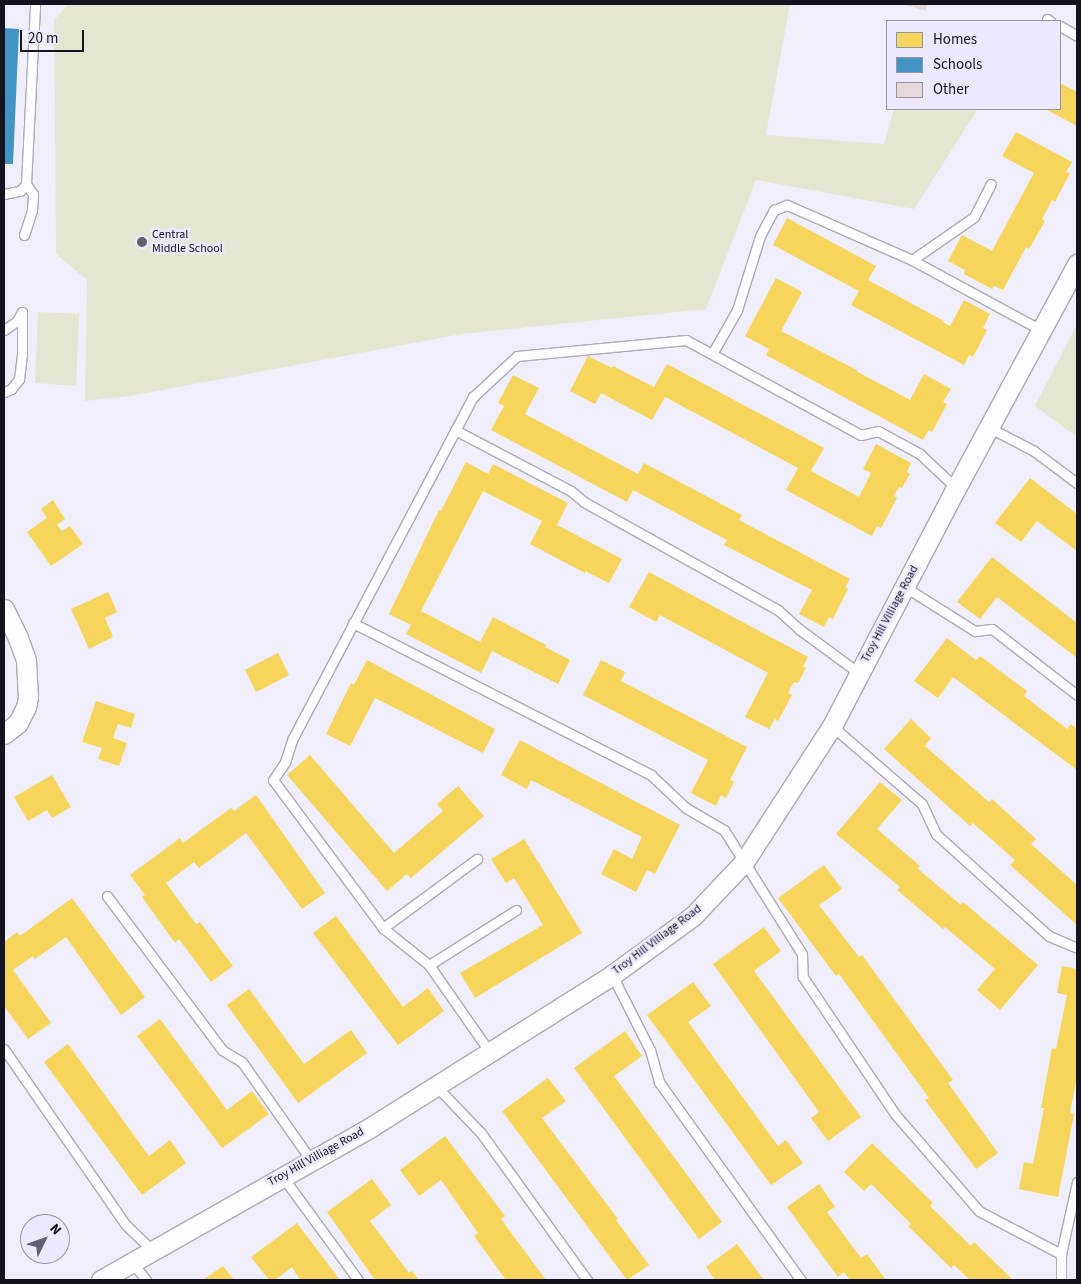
<!DOCTYPE html>
<html>
<head>
<meta charset="utf-8">
<style>
	body { margin:0 }
	#map { position:relative; width:1081px; height:1284px; overflow:hidden; background:#f0eefa; font-family:"Source Sans 3",sans-serif }
	div>[style] { position:absolute }
	[style*='--x'] { left:calc(var(--x)*1px); top:calc(var(--y)*1px); width:calc(var(--w)*1px); rotate:calc(var(--a)*1deg) }
	.green>* { inset:0; background:#e5e6d1 }
	.homes>* { inset:0; background:#f6d55c }
	.schools>* { inset:0; background:#4393c3 }
	.building>* { inset:0; background:#e4d9d8 }
	.roads { filter:drop-shadow(1px 0 #adabb6) drop-shadow(-1px 0 #adabb6) drop-shadow(0 1px #adabb6) drop-shadow(0 -1px #adabb6) }
	.lane>* { height:9px; margin:-4.5px; padding:0 4.5px; transform-origin:4.5px; border-radius:4.5px; background:#fdfcfe }
	.street>* { height:19px; margin:-9.5px; padding:0 9.5px; transform-origin:9.5px; border-radius:9.5px; background:#fdfcfe }
	.dots>* { width:14px; height:14px; translate:-50% -50%; box-sizing:border-box; border:2px solid #ece9ff; border-radius:50% }
	span { translate:-50% -50%; white-space:nowrap; text-align:center; line-height:1.15; -webkit-text-stroke:5px #ece9ff; paint-order:stroke }
	.poi-label { font-size:12px; color:#15131f }
	.left { translate:0 -50%; text-align:left }
	.street-label { font-size:12px; color:#15131f }
	.frame { position:absolute; inset:0; border:5px solid #15131f; pointer-events:none }
	.legend { position:absolute; left:886px; top:20px; width:175px; height:90px; box-sizing:border-box; background:#ece9ff; border:1px solid #9693a5; margin:0; padding:6px 9px; list-style:none; font-size:15px; color:#15131f }
	.legend li { display:flex; align-items:center; gap:10px; height:25px }
	.legend b { width:25px; border:1px solid #9693a5 }
	.north { position:absolute; left:20px; top:1214px; width:50px; height:50px; box-sizing:border-box; background:#ece9ff; border:1px solid #9693a5; border-radius:50%; rotate:48deg; font-size:14px; font-weight:700; line-height:20px; text-align:center; color:#15131f }
	.north::after { content:''; display:block; margin:auto; width:18px; height:22px; background:#62606c; clip-path:polygon(50% 0,100% 100%,50% 72%,0 100%) }
	.scale { position:absolute; left:20px; top:30px; width:64px; height:22px; box-sizing:border-box; border:2px solid #15131f; border-top:0; padding-left:6px; font-size:15px; line-height:18px; white-space:nowrap; color:#15131f; -webkit-text-stroke:4px #ece9ff; paint-order:stroke }
</style>
</head>
<body>
<div id="map">
	<div class="green">
		<div style="clip-path:polygon(69px 4px,790px 4px,766px 135px,884px 144px,894px 109px,978px 109px,914px 209px,756px 180px,706px 309px,462px 334px,130px 396px,85px 401px,87px 280px,56px 254px,54px 20px)"></div>
		<div style="clip-path:polygon(38px 312px,79px 314px,76px 386px,35px 383px)"></div>
		<div style="clip-path:polygon(1077px 324px,1077px 437px,1035px 406px)"></div>
	</div>
	<div class="homes">
		<div style="clip-path:polygon(1060px 83px,1077px 92px,1077px 126px,1045px 109px,1060px 109px)"></div>
		<div style="clip-path:polygon(1016px 132px,1072px 162px,1066px 172px,1070px 173px,1055px 202px,1052px 200px,1042px 219px,1045px 221px,1029px 249px,1026px 247px,1003px 290px,994px 286px,992px 289px,964px 274px,965px 270px,948px 261px,962px 235px,992px 251px,1034px 173px,1002px 156px)"></div>
		<div style="clip-path:polygon(787px 218px,876px 266px,868px 280px,944px 321px,943px 322px,950px 326px,964px 300px,990px 314px,983px 328px,987px 330px,973px 357px,969px 355px,964px 365px,851px 305px,859px 291px,773px 245px)"></div>
		<div style="clip-path:polygon(776px 278px,802px 292px,781px 331px,857px 370px,856px 371px,910px 400px,924px 374px,951px 389px,943px 402px,947px 404px,932px 432px,929px 430px,923px 440px,766px 355px,769px 349px,745px 336px)"></div>
		<div style="clip-path:polygon(588px 356px,612px 368px,613px 366px,654px 387px,667px 364px,824px 448px,811px 471px,859px 497px,871px 473px,863px 469px,876px 444px,911px 463px,907px 472px,910px 474px,902px 488px,899px 487px,894px 496px,897px 498px,881px 528px,877px 526px,872px 536px,786px 490px,798px 468px,665px 397px,652px 420px,601px 393px,595px 404px,570px 391px)"></div>
		<div style="clip-path:polygon(513px 375px,539px 388px,525px 414px,638px 474px,644px 463px,742px 515px,739px 520px,850px 579px,845px 587px,848px 589px,833px 619px,829px 617px,824px 627px,799px 614px,812px 590px,724px 545px,727px 540px,633px 490px,627px 502px,491px 430px,504px 406px,498px 403px)"></div>
		<div style="clip-path:polygon(466px 462px,488px 474px,493px 464px,568px 503px,557px 525px,622px 559px,609px 583px,585px 571px,585px 573px,530px 544px,542px 521px,483px 491px,421px 611px,480px 642px,493px 617px,546px 645px,545px 647px,570px 660px,558px 684px,492px 651px,481px 673px,406px 634px,411px 625px,389px 614px,439px 510px,441px 511px)"></div>
		<div style="clip-path:polygon(1030px 478px,1077px 514px,1077px 551px,1037px 521px,1021px 542px,995px 523px)"></div>
		<div style="clip-path:polygon(53px 500px,65px 519px,57px 525px,62px 531px,70px 526px,83px 544px,51px 566px,27px 532px,47px 518px,41px 509px)"></div>
		<div style="clip-path:polygon(992px 557px,1077px 623px,1077px 658px,997px 597px,980px 619px,957px 602px)"></div>
		<div style="clip-path:polygon(649px 572px,808px 657px,803px 667px,806px 668px,798px 683px,794px 682px,788px 693px,792px 695px,778px 721px,775px 719px,769px 729px,745px 717px,768px 673px,660px 615px,656px 622px,629px 607px)"></div>
		<div style="clip-path:polygon(108px 592px,117px 612px,105px 618px,113px 637px,89px 649px,71px 609px)"></div>
		<div style="clip-path:polygon(947px 638px,976px 660px,980px 656px,1027px 691px,1024px 696px,1067px 729px,1071px 724px,1077px 729px,1077px 770px,953px 677px,938px 698px,914px 681px)"></div>
		<div style="clip-path:polygon(278px 653px,289px 675px,256px 692px,245px 670px)"></div>
		<div style="clip-path:polygon(367px 660px,495px 729px,483px 753px,375px 698px,350px 746px,326px 734px,351px 683px,354px 685px)"></div>
		<div style="clip-path:polygon(601px 660px,625px 672px,621px 681px,747px 747px,730px 780px,734px 782px,726px 798px,721px 795px,716px 806px,691px 793px,708px 760px,583px 695px)"></div>
		<div style="clip-path:polygon(96px 701px,135px 714px,131px 728px,118px 724px,113px 738px,127px 743px,119px 766px,98px 759px,102px 748px,82px 742px)"></div>
		<div style="clip-path:polygon(911px 719px,931px 738px,925px 746px,989px 802px,992px 799px,1036px 839px,1031px 844px,1077px 885px,1077px 925px,1010px 865px,1015px 860px,973px 823px,970px 826px,884px 749px)"></div>
		<div style="clip-path:polygon(520px 740px,680px 825px,655px 874px,647px 870px,636px 892px,601px 874px,614px 849px,632px 859px,642px 837px,531px 780px,527px 789px,501px 775px)"></div>
		<div style="clip-path:polygon(310px 755px,394px 853px,443px 811px,437px 804px,458px 786px,484px 816px,411px 878px,407px 874px,387px 891px,287px 775px)"></div>
		<div style="clip-path:polygon(52px 775px,71px 807px,52px 818px,47px 810px,28px 821px,14px 797px)"></div>
		<div style="clip-path:polygon(880px 782px,902px 800px,877px 829px,920px 866px,918px 869px,961px 905px,963px 902px,1038px 965px,1000px 1010px,977px 990px,995px 969px,945px 927px,943px 929px,897px 890px,900px 887px,836px 834px)"></div>
		<div style="clip-path:polygon(256px 795px,325px 893px,302px 909px,246px 833px,199px 868px,194px 862px,166px 883px,196px 924px,200px 922px,233px 966px,211px 982px,179px 939px,175px 943px,142px 897px,145px 895px,130px 875px,180px 838px,183px 843px,231px 808px,234px 811px)"></div>
		<div style="clip-path:polygon(524px 839px,582px 933px,475px 998px,460px 973px,543px 925px,514px 878px,506px 883px,491px 859px)"></div>
		<div style="clip-path:polygon(824px 865px,842px 889px,819px 905px,859px 957px,862px 955px,953px 1080px,948px 1083px,998px 1153px,976px 1169px,925px 1100px,929px 1098px,839px 974px,836px 976px,778px 898px)"></div>
		<div style="clip-path:polygon(72px 898px,145px 997px,121px 1015px,66px 937px,35px 959px,33px 956px,13px 970px,51px 1023px,28px 1039px,4px 1006px,4px 942px,17px 932px,20px 936px)"></div>
		<div style="clip-path:polygon(336px 916px,403px 1007px,428px 988px,444px 1011px,398px 1045px,313px 933px)"></div>
		<div style="clip-path:polygon(764px 927px,781px 951px,754px 971px,861px 1117px,828px 1141px,811px 1118px,819px 1112px,713px 964px)"></div>
		<div style="clip-path:polygon(1062px 966px,1077px 969px,1077px 1076px,1070px 1113px,1074px 1114px,1058px 1197px,1019px 1189px,1024px 1162px,1033px 1164px,1044px 1108px,1041px 1108px,1052px 1048px,1056px 1049px,1067px 995px,1057px 993px)"></div>
		<div style="clip-path:polygon(693px 982px,711px 1006px,688px 1022px,778px 1146px,786px 1140px,803px 1163px,771px 1185px,647px 1015px)"></div>
		<div style="clip-path:polygon(249px 989px,304px 1064px,351px 1030px,367px 1053px,298px 1103px,227px 1005px)"></div>
		<div style="clip-path:polygon(160px 1019px,227px 1110px,252px 1091px,269px 1114px,222px 1148px,137px 1036px)"></div>
		<div style="clip-path:polygon(625px 1031px,642px 1056px,614px 1076px,722px 1222px,699px 1239px,574px 1068px)"></div>
		<div style="clip-path:polygon(68px 1044px,149px 1156px,170px 1140px,186px 1163px,142px 1195px,44px 1062px)"></div>
		<div style="clip-path:polygon(548px 1078px,566px 1101px,542px 1118px,618px 1219px,616px 1220px,649px 1265px,627px 1280px,502px 1111px)"></div>
		<div style="clip-path:polygon(445px 1136px,505px 1216px,501px 1219px,546px 1280px,506px 1280px,474px 1236px,478px 1233px,441px 1180px,419px 1196px,400px 1170px)"></div>
		<div style="clip-path:polygon(872px 1143px,933px 1203px,930px 1206px,971px 1246px,974px 1242px,1013px 1280px,970px 1280px,954px 1265px,951px 1268px,908px 1226px,911px 1224px,871px 1184px,864px 1191px,844px 1172px)"></div>
		<div style="clip-path:polygon(372px 1179px,391px 1205px,370px 1221px,409px 1273px,412px 1271px,419px 1280px,375px 1280px,327px 1212px)"></div>
		<div style="clip-path:polygon(819px 1184px,835px 1207px,827px 1212px,861px 1258px,867px 1254px,886px 1280px,850px 1280px,844px 1272px,838px 1277px,787px 1207px)"></div>
		<div style="clip-path:polygon(297px 1223px,340px 1280px,300px 1280px,292px 1267px,275px 1280px,269px 1280px,251px 1257px)"></div>
		<div style="clip-path:polygon(737px 1244px,764px 1280px,715px 1280px,706px 1267px)"></div>
		<div style="clip-path:polygon(223px 1266px,234px 1280px,203px 1280px)"></div>
	</div>
	<div class="schools">
		<div style="clip-path:polygon(4px 28px,19px 29px,13px 164px,4px 164px)"></div>
	</div>
	<div class="building">
		<div style="clip-path:polygon(902px 4px,928px 4px,926px 11px)"></div>
	</div>
	<div class="roads">
		<div class="lane">
			<div style="--x:1047;--y:19;--w:4;--a:34"></div>
			<div style="--x:1060;--y:26;--w:20;--a:30"></div>
			<div style="--x:4;--y:194;--w:16;--a:-11"></div>
			<div style="--x:20;--y:191;--w:9;--a:-49"></div>
			<div style="--x:24;--y:235;--w:26;--a:-72"></div>
			<div style="--x:32;--y:210;--w:16;--a:-86"></div>
			<div style="--x:33;--y:194;--w:12;--a:-125"></div>
			<div style="--x:26;--y:184;--w:180;--a:-87.1"></div>
			<div style="--x:912;--y:260;--w:75;--a:-34.7"></div>
			<div style="--x:974;--y:217;--w:37;--a:-63"></div>
			<div style="--x:4;--y:330;--w:16;--a:-35"></div>
			<div style="--x:17;--y:321;--w:10;--a:-61"></div>
			<div style="--x:712;--y:354;--w:51;--a:-60.4"></div>
			<div style="--x:737;--y:310;--w:77;--a:-72.7"></div>
			<div style="--x:760;--y:236;--w:30;--a:-62"></div>
			<div style="--x:774;--y:210;--w:14;--a:-21"></div>
			<div style="--x:787;--y:205;--w:137;--a:23.7"></div>
			<div style="--x:912;--y:260;--w:147;--a:28.5"></div>
			<div style="--x:4;--y:392;--w:8;--a:-23"></div>
			<div style="--x:11;--y:389;--w:13;--a:-51"></div>
			<div style="--x:19;--y:379;--w:25;--a:-83"></div>
			<div style="--x:22;--y:354;--w:42;--a:-90"></div>
			<div style="--x:988;--y:427;--w:52;--a:27.6"></div>
			<div style="--x:1034;--y:451;--w:54;--a:36.7"></div>
			<div style="--x:455;--y:430;--w:131;--a:27.7"></div>
			<div style="--x:571;--y:491;--w:17;--a:40"></div>
			<div style="--x:584;--y:502;--w:222;--a:29.1"></div>
			<div style="--x:778;--y:610;--w:28;--a:42"></div>
			<div style="--x:799;--y:629;--w:74;--a:36.3"></div>
			<div style="--x:905;--y:587;--w:83;--a:32.2"></div>
			<div style="--x:975;--y:631;--w:17;--a:-7"></div>
			<div style="--x:992;--y:629;--w:108;--a:37.8"></div>
			<div style="--x:353;--y:623;--w:335;--a:27"></div>
			<div style="--x:651;--y:775;--w:48;--a:43.3"></div>
			<div style="--x:686;--y:808;--w:44;--a:30.1"></div>
			<div style="--x:724;--y:830;--w:146;--a:57.8"></div>
			<div style="--x:802;--y:954;--w:23;--a:88"></div>
			<div style="--x:803;--y:977;--w:165;--a:56.1"></div>
			<div style="--x:895;--y:1114;--w:128;--a:49.1"></div>
			<div style="--x:979;--y:1211;--w:93;--a:27.7"></div>
			<div style="--x:832;--y:726;--w:119;--a:40.9"></div>
			<div style="--x:922;--y:804;--w:33;--a:65"></div>
			<div style="--x:936;--y:834;--w:152;--a:42.1"></div>
			<div style="--x:1049;--y:936;--w:30;--a:23"></div>
			<div style="--x:107;--y:896;--w:192;--a:53.2"></div>
			<div style="--x:222;--y:1050;--w:23;--a:31"></div>
			<div style="--x:242;--y:1062;--w:120;--a:54.9"></div>
			<div style="--x:383;--y:928;--w:117;--a:-36.3"></div>
			<div style="--x:429;--y:965;--w:103;--a:-32.3"></div>
			<div style="--x:612;--y:975;--w:84;--a:63.1"></div>
			<div style="--x:650;--y:1050;--w:33;--a:74"></div>
			<div style="--x:659;--y:1082;--w:244;--a:54.4"></div>
			<div style="--x:4;--y:1049;--w:214;--a:55.3"></div>
			<div style="--x:126;--y:1225;--w:36;--a:44"></div>
			<div style="--x:489;--y:1051;--w:105;--a:-124.9"></div>
			<div style="--x:429;--y:965;--w:59;--a:-141.2"></div>
			<div style="--x:383;--y:928;--w:184;--a:-126.6"></div>
			<div style="--x:273;--y:780;--w:22;--a:-56"></div>
			<div style="--x:285;--y:762;--w:25;--a:-72"></div>
			<div style="--x:293;--y:738;--w:386;--a:-62.2"></div>
			<div style="--x:473;--y:397;--w:60;--a:-43"></div>
			<div style="--x:517;--y:356;--w:170;--a:-5.4"></div>
			<div style="--x:686;--y:340;--w:199;--a:28.5"></div>
			<div style="--x:861;--y:435;--w:17;--a:-13"></div>
			<div style="--x:878;--y:431;--w:48;--a:28.7"></div>
			<div style="--x:920;--y:454;--w:50;--a:43.4"></div>
			<div style="--x:435;--y:1085;--w:66;--a:46.2"></div>
			<div style="--x:481;--y:1133;--w:181;--a:54.2"></div>
			<div style="--x:282;--y:1176;--w:129;--a:53.8"></div>
			<div style="--x:132;--y:1262;--w:23;--a:52"></div>
			<div style="--x:1061;--y:1280;--w:26;--a:-90"></div>
			<div style="--x:1061;--y:1254;--w:74;--a:-77.5"></div>
		</div>
		<div class="street">
			<div style="--x:4;--y:609;--w:32;--a:64"></div>
			<div style="--x:18;--y:638;--w:23;--a:70"></div>
			<div style="--x:26;--y:660;--w:37;--a:87"></div>
			<div style="--x:28;--y:697;--w:10;--a:101"></div>
			<div style="--x:26;--y:707;--w:18;--a:117"></div>
			<div style="--x:18;--y:723;--w:18;--a:142"></div>
			<div style="--x:101;--y:1280;--w:310;--a:-29.5"></div>
			<div style="--x:371;--y:1127;--w:285;--a:-32.2"></div>
			<div style="--x:612;--y:975;--w:100;--a:-36.1"></div>
			<div style="--x:693;--y:916;--w:74;--a:-46.6"></div>
			<div style="--x:744;--y:862;--w:162;--a:-57.1"></div>
			<div style="--x:832;--y:726;--w:268;--a:-62.5"></div>
			<div style="--x:956;--y:488;--w:255;--a:-61.6"></div>
		</div>
	</div>
	<div class="dots">
		<div style="left:142px;top:242px;background:#62606c"></div>
	</div>
	<div class="poi-label">
		<span class="left" style="left:152px;top:242px">Central<br>Middle School</span>
	</div>
	<div class="street-label">
		<span style="left:890px;top:614px;rotate:-62deg">Troy Hill Villiage Road</span>
		<span style="left:657px;top:940px;rotate:-37deg">Troy Hill Villiage Road</span>
		<span style="left:316px;top:1157px;rotate:-29deg">Troy Hill Villiage Road</span>
	</div>
	<div class="frame"></div>
	<ul class="legend">
	<li><b style="height:14px;background:#f6d55c"></b>Homes</li>
	<li><b style="height:14px;background:#4393c3"></b>Schools</li>
	<li><b style="height:14px;background:#e4d9d8"></b>Other</li>
	</ul>
	<div class="north">N</div>
	<div class="scale">20 m</div>
</div>
</body>
</html>
